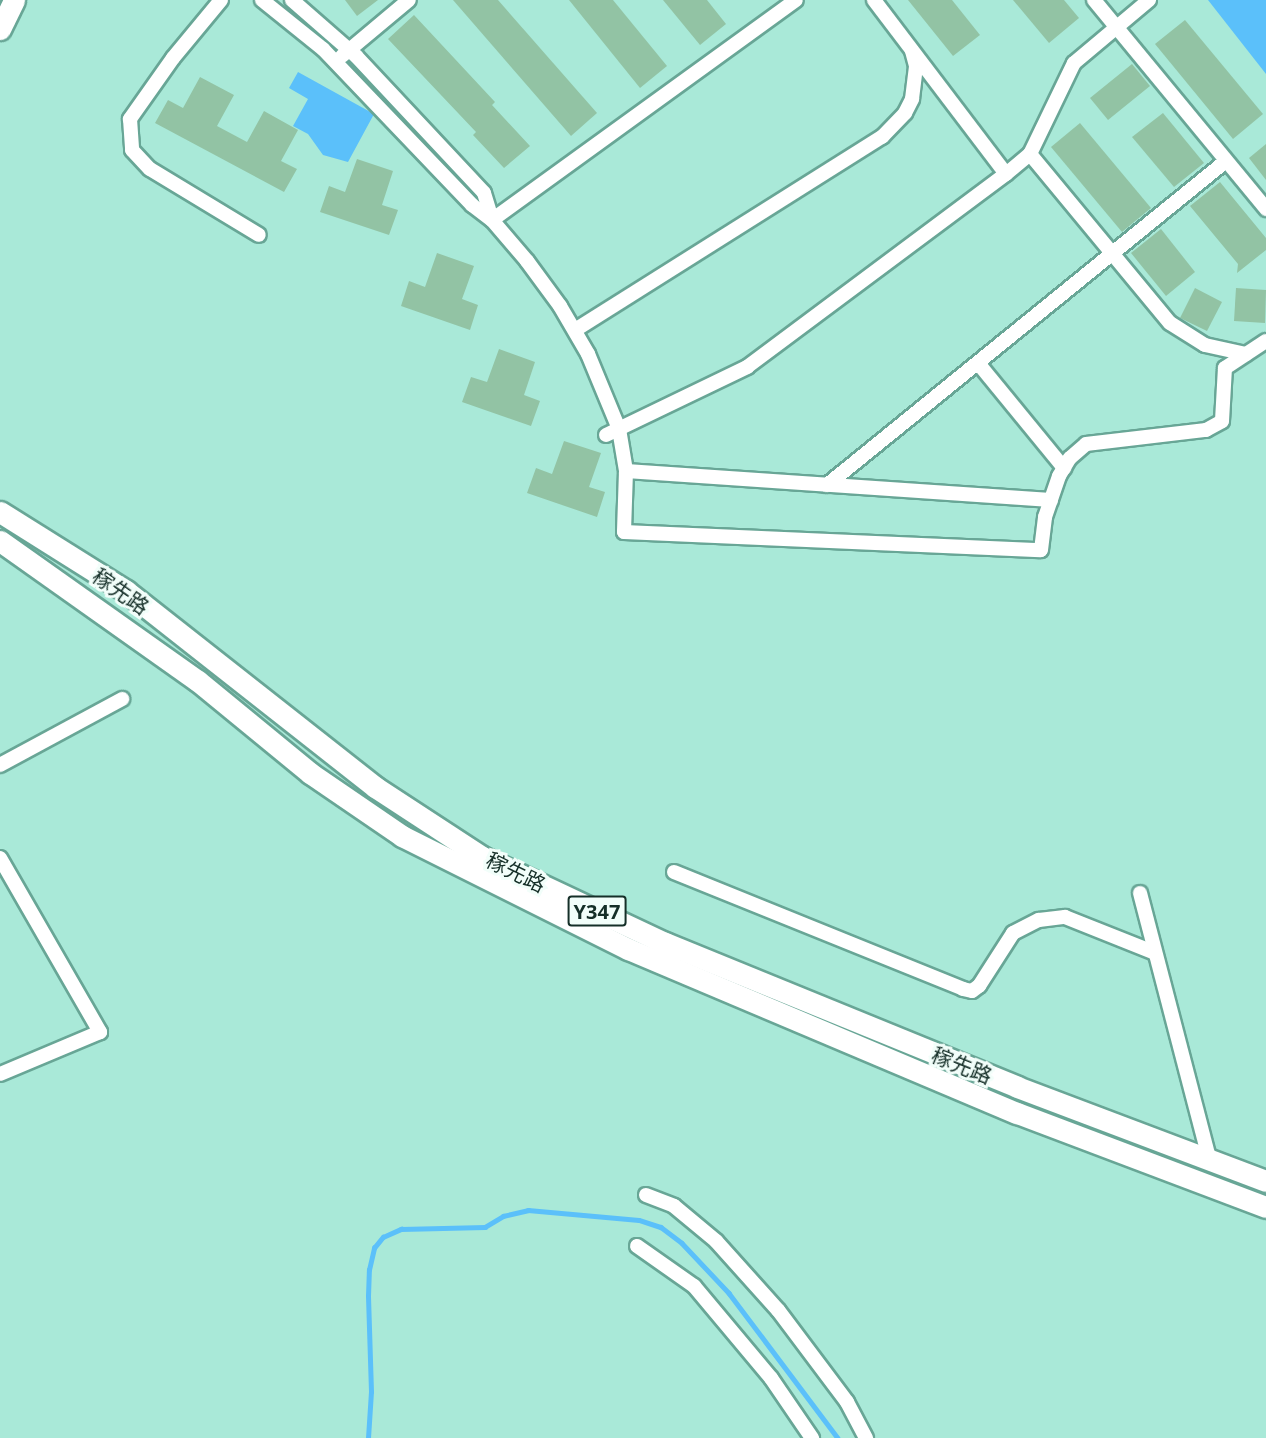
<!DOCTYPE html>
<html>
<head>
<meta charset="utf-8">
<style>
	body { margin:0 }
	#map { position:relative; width:1266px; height:1438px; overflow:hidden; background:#a9e9d8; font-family:"Noto Sans","Noto Sans SC",sans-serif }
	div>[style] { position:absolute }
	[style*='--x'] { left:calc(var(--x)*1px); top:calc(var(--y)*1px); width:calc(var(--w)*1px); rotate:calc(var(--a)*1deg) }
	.water>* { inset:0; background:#5bc0fa }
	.stream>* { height:4.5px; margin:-2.25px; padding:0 2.25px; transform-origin:2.25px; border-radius:2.25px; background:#5bc0fa }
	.building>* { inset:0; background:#92c3a4 }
	.roads { filter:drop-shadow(2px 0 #68a696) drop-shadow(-2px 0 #68a696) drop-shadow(0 2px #68a696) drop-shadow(0 -2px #68a696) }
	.street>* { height:14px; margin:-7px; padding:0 7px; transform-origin:7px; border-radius:7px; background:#fff }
	.primary>* { height:21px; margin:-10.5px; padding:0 10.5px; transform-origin:10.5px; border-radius:10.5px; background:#fff }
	span { translate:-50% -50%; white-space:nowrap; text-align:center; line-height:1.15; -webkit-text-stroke:6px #f2fefa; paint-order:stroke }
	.shield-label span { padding:2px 4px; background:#f2fefa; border:2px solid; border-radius:4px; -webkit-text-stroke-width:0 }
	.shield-label { font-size:20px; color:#152f28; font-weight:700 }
	.street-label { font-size:21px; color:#152f28 }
</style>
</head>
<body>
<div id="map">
	<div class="water">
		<div style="clip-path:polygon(1208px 0,1266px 0,1266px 74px)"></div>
		<div style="clip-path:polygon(298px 72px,374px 114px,348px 162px,323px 155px,308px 134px,293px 126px,308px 99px,289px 88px)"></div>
	</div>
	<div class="stream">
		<div style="--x:368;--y:1438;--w:46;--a:-86.3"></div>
		<div style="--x:371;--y:1392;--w:96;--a:-91.8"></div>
		<div style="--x:368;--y:1296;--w:26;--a:-88"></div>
		<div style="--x:369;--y:1270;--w:23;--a:-77"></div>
		<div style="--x:374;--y:1248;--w:14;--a:-51"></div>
		<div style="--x:383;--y:1237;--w:20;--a:-24"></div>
		<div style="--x:401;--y:1229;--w:84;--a:-1.4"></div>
		<div style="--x:485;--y:1227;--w:21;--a:-31"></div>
		<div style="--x:503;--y:1216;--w:26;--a:-13"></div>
		<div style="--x:528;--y:1210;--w:111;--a:5.1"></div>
		<div style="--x:639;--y:1220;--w:23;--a:18"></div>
		<div style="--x:661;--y:1227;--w:26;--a:37"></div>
		<div style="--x:682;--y:1243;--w:69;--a:46.8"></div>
		<div style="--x:729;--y:1293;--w:181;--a:53.1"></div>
	</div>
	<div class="building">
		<div style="clip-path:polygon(345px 0,378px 0,357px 16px)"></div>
		<div style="clip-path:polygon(453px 0,498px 0,597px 113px,571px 136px)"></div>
		<div style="clip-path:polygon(569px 0,613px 0,667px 66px,640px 88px)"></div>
		<div style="clip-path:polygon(663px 0,707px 0,726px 24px,700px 45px)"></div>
		<div style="clip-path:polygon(908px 0,952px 0,980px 35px,953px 56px)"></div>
		<div style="clip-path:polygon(1013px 0,1064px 0,1079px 18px,1049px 43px)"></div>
		<div style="clip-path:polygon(414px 15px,495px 102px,492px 105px,530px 146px,504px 168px,473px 135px,476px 132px,388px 39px)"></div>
		<div style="clip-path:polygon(1185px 20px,1263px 114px,1233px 139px,1155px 44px)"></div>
		<div style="clip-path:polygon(1132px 64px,1150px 86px,1108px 120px,1090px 98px)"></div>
		<div style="clip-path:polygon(200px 77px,234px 95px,217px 126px,247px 142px,264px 111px,298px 130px,281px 161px,297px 169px,284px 192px,155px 123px,168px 100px,183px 108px)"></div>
		<div style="clip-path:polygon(1163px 113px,1204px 163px,1174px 187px,1132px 137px)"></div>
		<div style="clip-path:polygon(1080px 123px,1151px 208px,1122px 232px,1051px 147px)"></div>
		<div style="clip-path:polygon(1266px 144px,1266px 180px,1249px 158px)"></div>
		<div style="clip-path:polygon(357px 159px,393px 171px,382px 205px,398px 210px,389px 235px,320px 212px,329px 186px,345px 192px)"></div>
		<div style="clip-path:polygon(1220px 182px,1266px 238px,1266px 250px,1237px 273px,1238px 264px,1190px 206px)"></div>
		<div style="clip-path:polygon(1161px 229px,1195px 272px,1166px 296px,1131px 253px)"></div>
		<div style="clip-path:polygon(437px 253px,474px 266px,462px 299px,478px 305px,470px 330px,401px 306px,409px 281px,425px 287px)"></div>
		<div style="clip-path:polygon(1195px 288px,1222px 302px,1207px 331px,1180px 318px)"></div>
		<div style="clip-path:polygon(1236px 288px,1266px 290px,1265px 323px,1234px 321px)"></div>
		<div style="clip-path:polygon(499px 349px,535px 362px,524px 395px,540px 401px,531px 426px,462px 402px,471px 377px,487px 382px)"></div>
		<div style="clip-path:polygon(564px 441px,601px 453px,589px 487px,605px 492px,597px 517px,527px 493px,536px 468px,552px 474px)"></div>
	</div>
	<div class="roads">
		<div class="street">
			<div style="--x:221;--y:0;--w:75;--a:129.6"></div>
			<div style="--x:173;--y:58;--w:75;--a:125.2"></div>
			<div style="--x:130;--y:119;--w:31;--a:86"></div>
			<div style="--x:132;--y:150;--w:26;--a:47"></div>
			<div style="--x:150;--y:169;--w:127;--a:31.2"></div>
			<div style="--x:262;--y:0;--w:78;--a:38.8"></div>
			<div style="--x:323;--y:49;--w:216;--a:46.3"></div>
			<div style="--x:472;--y:205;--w:25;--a:37"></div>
			<div style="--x:492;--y:220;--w:54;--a:49.5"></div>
			<div style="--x:527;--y:261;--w:56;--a:53.7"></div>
			<div style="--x:560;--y:306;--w:56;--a:59.7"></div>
			<div style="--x:588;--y:354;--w:81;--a:67.5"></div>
			<div style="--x:619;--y:429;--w:43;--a:80.5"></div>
			<div style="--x:626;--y:471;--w:61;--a:91.9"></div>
			<div style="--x:624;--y:532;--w:417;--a:2.5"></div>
			<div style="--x:1041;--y:550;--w:33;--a:-83"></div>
			<div style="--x:1045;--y:517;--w:43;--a:-71.1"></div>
			<div style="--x:1059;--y:476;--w:21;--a:-59"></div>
			<div style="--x:1070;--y:458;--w:21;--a:-41"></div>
			<div style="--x:1086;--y:444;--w:121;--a:-6.7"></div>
			<div style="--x:1206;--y:430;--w:18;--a:-29"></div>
			<div style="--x:1222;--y:421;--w:53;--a:-86.8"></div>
			<div style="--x:1225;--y:368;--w:49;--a:-33.4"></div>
			<div style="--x:292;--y:0;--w:85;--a:41.2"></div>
			<div style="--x:356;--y:56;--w:187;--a:46.9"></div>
			<div style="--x:484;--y:193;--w:28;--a:73"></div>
			<div style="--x:874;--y:0;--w:218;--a:52.8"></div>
			<div style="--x:1094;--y:0;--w:271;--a:50.5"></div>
			<div style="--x:342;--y:56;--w:87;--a:-39.9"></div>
			<div style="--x:1030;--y:154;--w:219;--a:50.4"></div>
			<div style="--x:1170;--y:323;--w:41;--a:32.2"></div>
			<div style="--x:1205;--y:345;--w:42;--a:12.4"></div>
			<div style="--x:492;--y:220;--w:375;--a:-35.9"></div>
			<div style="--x:575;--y:330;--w:363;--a:-32.2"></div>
			<div style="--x:882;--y:137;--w:33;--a:-46"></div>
			<div style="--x:905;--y:113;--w:16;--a:-63"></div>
			<div style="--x:912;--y:99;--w:33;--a:-83"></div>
			<div style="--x:916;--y:66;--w:16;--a:-105"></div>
			<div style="--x:978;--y:363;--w:136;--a:50.7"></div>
			<div style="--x:606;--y:435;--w:157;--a:-25.7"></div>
			<div style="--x:747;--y:367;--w:323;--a:-36.7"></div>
			<div style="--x:1006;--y:174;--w:31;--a:-40"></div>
			<div style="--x:1030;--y:154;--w:101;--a:-64.2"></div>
			<div style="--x:1074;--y:63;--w:98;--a:-40"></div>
			<div style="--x:626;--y:471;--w:426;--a:3.9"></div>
			<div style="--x:827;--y:485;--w:514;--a:-39.08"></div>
			<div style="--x:0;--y:765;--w:139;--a:-28.4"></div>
			<div style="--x:0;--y:858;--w:201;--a:60.1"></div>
			<div style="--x:100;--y:1032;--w:108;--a:157.2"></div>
			<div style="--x:674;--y:872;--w:312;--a:22"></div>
			<div style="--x:963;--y:989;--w:9;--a:13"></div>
			<div style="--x:972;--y:991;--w:9;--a:-36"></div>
			<div style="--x:979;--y:986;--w:63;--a:-57.3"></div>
			<div style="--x:1013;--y:933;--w:29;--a:-27"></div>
			<div style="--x:1039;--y:920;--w:26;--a:-7"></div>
			<div style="--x:1065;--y:917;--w:95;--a:21.7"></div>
			<div style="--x:1140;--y:893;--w:273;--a:75.4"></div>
			<div style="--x:646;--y:1195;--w:30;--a:21"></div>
			<div style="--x:674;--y:1206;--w:55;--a:39.8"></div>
			<div style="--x:716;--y:1241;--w:93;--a:48.1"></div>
			<div style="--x:778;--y:1310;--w:115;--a:53.1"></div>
			<div style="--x:847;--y:1402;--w:41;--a:62.2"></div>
			<div style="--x:637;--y:1246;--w:70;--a:35.1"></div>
			<div style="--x:694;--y:1286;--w:120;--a:50.1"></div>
			<div style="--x:771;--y:1378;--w:73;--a:55.7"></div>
		</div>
		<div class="primary">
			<div style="--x:0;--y:29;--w:32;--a:-64"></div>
			<div style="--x:0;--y:512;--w:149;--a:32.1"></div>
			<div style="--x:126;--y:591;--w:317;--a:38.2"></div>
			<div style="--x:375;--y:787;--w:128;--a:33.2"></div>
			<div style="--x:482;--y:857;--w:202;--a:25.2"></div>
			<div style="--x:665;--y:943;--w:380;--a:22.2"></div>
			<div style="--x:1017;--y:1087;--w:266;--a:20.7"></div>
			<div style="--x:0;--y:541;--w:242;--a:35.3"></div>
			<div style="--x:198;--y:681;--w:145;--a:39.4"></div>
			<div style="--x:310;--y:773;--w:112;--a:34.4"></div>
			<div style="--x:402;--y:836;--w:253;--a:26.6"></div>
			<div style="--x:628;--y:949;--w:422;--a:22.9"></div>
			<div style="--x:1017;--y:1113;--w:266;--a:20.7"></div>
		</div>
	</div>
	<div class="shield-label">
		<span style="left:597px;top:911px">Y347</span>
	</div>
	<div class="street-label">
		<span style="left:121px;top:591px;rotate:35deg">稼先路</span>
		<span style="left:516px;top:872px;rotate:26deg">稼先路</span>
		<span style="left:962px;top:1065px;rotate:22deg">稼先路</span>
	</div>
</div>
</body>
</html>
